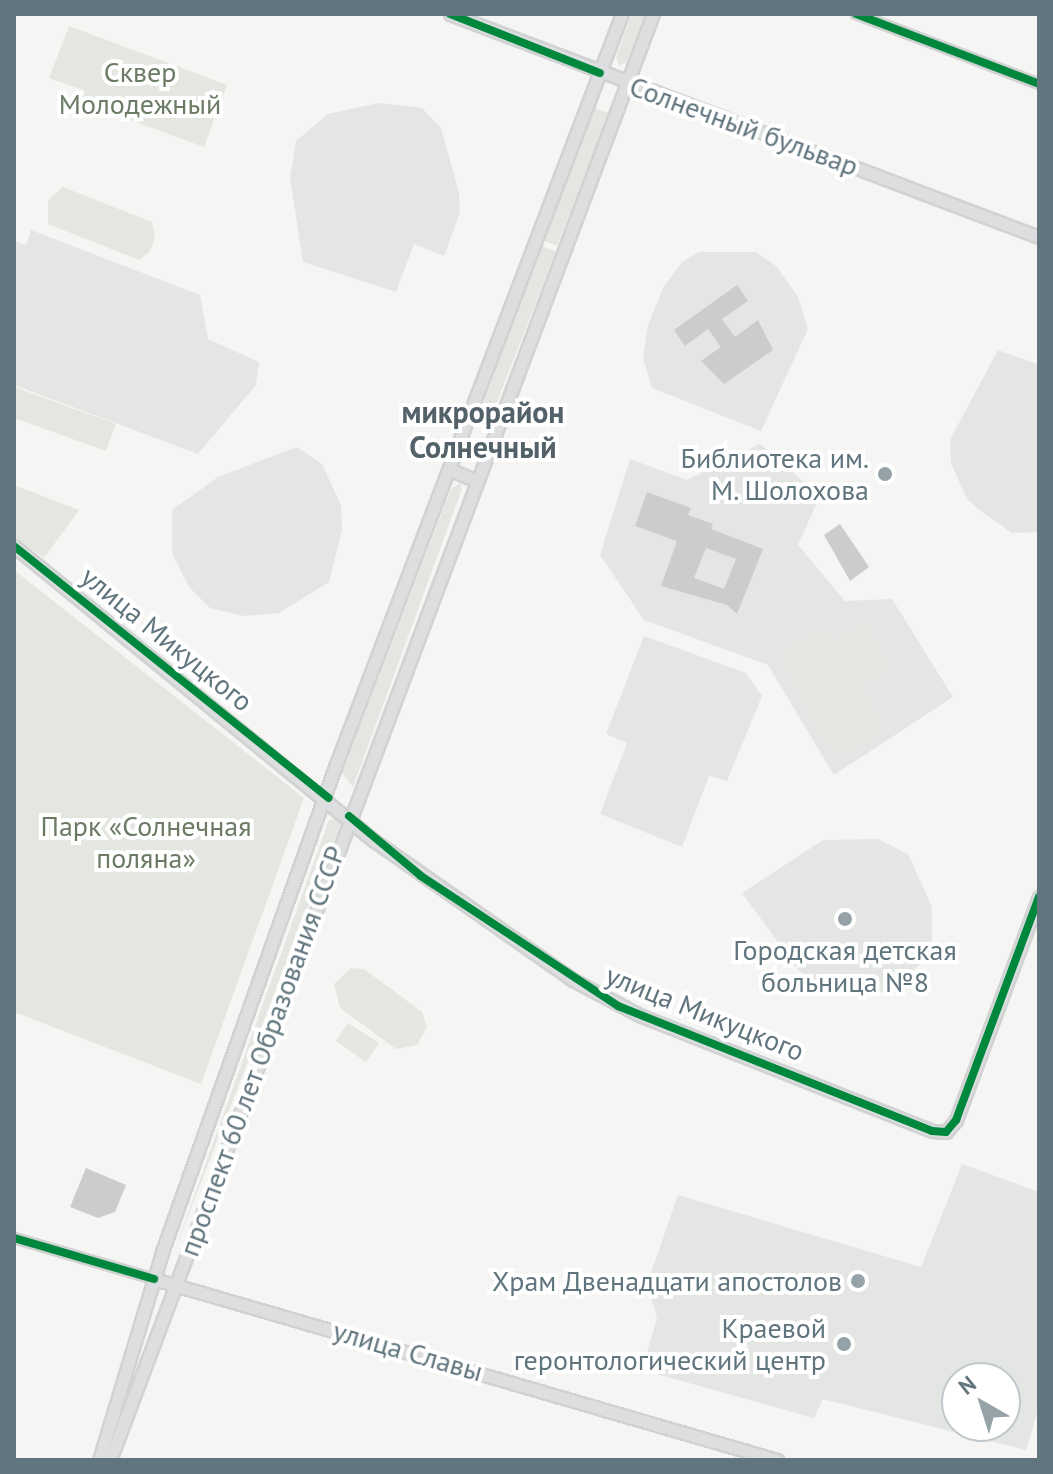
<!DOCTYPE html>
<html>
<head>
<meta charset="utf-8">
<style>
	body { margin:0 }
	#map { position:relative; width:1053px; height:1474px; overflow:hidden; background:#f5f5f4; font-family:"PT Sans",sans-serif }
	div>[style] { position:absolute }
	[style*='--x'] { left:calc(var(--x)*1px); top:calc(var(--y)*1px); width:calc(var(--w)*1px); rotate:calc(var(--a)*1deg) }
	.built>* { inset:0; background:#e4e6e4 }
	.green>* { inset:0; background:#e4e7e1 }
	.building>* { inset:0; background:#cbcdcd }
	.roads { filter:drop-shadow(2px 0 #d1d2d2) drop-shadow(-2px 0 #d1d2d2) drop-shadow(0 2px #d1d2d2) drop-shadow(0 -2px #d1d2d2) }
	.street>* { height:8px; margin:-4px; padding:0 4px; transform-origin:4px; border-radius:4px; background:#c8caca }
	.secondary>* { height:11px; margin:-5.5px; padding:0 5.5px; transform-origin:5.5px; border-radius:5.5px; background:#dddedf }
	.cycleway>* { height:8px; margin:-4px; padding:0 4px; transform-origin:4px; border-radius:4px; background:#00873e }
	.dots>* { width:22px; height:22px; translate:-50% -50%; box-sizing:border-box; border:4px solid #fff; border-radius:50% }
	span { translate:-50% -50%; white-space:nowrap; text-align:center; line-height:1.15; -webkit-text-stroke:8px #fff; paint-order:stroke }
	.park-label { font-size:28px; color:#6b7b64 }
	.street-label { font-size:28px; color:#61757e }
	.poi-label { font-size:28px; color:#61757e }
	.right { translate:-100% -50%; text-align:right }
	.neighbourhood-label { font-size:30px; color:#536269; font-weight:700 }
	.frame { position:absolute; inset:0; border:16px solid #61757e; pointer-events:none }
	.north { position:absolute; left:941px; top:1362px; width:80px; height:80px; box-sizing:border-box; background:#fff; border:2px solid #c0c8cb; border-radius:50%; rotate:321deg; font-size:22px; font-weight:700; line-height:32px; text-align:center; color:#61757e }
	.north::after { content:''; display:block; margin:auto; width:28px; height:36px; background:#95a2a7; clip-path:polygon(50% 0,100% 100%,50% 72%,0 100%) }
</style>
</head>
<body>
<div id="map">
	<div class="built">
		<div style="clip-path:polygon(379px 103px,422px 108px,441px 128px,459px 192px,460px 212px,444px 256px,414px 244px,396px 292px,303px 262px,290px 178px,296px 141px,328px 114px)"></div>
		<div style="clip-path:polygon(31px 230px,200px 295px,208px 339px,259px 362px,256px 385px,198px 454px,14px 385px,14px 241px,26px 245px)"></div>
		<div style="clip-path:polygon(699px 252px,756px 252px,776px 266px,798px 297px,808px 329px,761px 431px,652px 388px,643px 358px,648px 325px,663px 288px,682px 262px)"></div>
		<div style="clip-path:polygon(998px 350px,1039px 365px,1039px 532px,1012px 533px,982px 512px,967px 499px,951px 463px,950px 440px)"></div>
		<div style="clip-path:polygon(760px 444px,820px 496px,798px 545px,845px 601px,892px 599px,953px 697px,834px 775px,768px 665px,644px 620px,600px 555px,630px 459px,687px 480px)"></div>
		<div style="clip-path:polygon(297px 447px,322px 464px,341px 505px,342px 529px,329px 582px,279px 613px,244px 616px,210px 608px,189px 587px,172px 553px,172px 510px,218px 477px)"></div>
		<div style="clip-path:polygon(644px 636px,746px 673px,762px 696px,727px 781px,709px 776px,682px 847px,600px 814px,627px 743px,606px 734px)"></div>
		<div style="clip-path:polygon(878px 839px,908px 854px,932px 907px,932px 940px,921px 964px,886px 991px,835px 996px,799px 971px,742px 893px,823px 840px)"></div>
		<div style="clip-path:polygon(evenodd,962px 1164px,1039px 1192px,1039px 1406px,1026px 1450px,823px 1399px,814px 1418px,642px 1370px,657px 1318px,647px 1284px,678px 1195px,921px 1267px,962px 1164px,957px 1378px,1005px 1378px,1005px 1426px,957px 1426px,957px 1378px)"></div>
	</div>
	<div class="green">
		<div style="clip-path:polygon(632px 14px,645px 14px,627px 62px,619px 66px,616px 57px)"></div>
		<div style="clip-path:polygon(69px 26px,227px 85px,204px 147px,81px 102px,85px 91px,49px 78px)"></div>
		<div style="clip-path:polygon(592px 107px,609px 113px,557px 246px,543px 240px)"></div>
		<div style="clip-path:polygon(63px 187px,152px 222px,155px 239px,149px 252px,139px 260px,48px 224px,48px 200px)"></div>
		<div style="clip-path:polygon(541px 246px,556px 251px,491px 417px,480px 413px)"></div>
		<div style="clip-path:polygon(14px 387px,116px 424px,106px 451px,14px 418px)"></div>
		<div style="clip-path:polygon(460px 483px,462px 489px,353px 787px,342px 773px,451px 489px)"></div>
		<div style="clip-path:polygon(14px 485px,79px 510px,44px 558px,14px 536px)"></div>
		<div style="clip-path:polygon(14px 570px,304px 798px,201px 1084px,14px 1012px)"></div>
		<div style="clip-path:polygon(866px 628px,887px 667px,864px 678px,843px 639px)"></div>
		<div style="clip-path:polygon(822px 633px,835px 640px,878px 724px,872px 738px,844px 751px,829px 744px,788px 660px,793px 647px)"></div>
		<div style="clip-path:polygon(338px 818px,340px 825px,174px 1252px,329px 820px)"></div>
		<div style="clip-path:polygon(351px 968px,364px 969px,422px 1012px,427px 1027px,417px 1045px,396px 1049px,340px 1008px,334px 984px)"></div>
		<div style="clip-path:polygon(348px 1023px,379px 1043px,366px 1062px,336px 1041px)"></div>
	</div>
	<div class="building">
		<div style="clip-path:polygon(737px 285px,748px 301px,722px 319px,735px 337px,758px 320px,773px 350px,724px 384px,701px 361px,721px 347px,708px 329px,685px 346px,674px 330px)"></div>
		<div style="clip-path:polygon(evenodd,647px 492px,691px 508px,688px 515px,713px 524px,711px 529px,763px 549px,737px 614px,727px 605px,661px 586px,677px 541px,635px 526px,647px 492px,706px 548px,736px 559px,724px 589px,694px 578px,706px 548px)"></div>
		<div style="clip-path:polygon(840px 524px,869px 567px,850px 581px,824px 535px)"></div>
		<div style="clip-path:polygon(86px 1168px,126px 1185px,115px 1212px,98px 1218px,70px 1207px)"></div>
		<div style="clip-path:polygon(863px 1270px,870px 1284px,854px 1292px,847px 1277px)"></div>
	</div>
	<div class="roads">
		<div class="street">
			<div style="--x:856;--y:14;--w:196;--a:20.9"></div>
			<div style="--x:14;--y:1238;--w:146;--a:16.3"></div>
		</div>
		<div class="secondary">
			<div style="--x:450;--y:14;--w:630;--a:20.74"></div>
			<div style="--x:451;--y:470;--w:25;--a:23"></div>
			<div style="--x:14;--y:546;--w:464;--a:39.3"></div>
			<div style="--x:373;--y:840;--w:244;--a:35"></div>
			<div style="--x:573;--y:980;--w:75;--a:27.9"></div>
			<div style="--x:639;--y:1015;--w:315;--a:21.6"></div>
			<div style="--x:932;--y:1131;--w:14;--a:4"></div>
			<div style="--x:946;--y:1132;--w:16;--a:-50"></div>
			<div style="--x:956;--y:1120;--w:238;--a:-69.6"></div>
			<div style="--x:154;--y:1279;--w:649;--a:16.2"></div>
			<div style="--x:99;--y:1460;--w:217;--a:-73.1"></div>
			<div style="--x:162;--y:1252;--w:515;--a:-70.37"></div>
			<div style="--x:335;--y:767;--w:806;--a:-69.14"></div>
			<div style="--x:110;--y:1460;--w:1545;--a:-69.42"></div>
		</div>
	</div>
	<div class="cycleway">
		<div style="--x:450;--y:14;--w:161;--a:21.5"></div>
		<div style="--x:856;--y:14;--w:196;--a:20.9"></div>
		<div style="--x:14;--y:546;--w:403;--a:38.7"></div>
		<div style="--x:349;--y:816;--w:94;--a:39.8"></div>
		<div style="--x:421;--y:876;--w:236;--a:33.4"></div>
		<div style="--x:618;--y:1006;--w:338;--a:21.7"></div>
		<div style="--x:932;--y:1131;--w:14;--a:4"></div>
		<div style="--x:946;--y:1132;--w:16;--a:-50"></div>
		<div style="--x:956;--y:1120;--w:238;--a:-69.6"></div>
		<div style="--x:14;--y:1238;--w:146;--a:16.3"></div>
	</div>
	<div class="dots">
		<div style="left:885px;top:474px;background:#95a2a7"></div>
		<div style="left:845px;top:919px;background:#95a2a7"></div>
		<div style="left:858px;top:1281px;background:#95a2a7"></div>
		<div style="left:844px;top:1344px;background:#95a2a7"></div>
	</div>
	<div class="park-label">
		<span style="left:140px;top:88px">Сквер<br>Молодежный</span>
		<span style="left:146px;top:842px">Парк «Солнечная<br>поляна»</span>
	</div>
	<div class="street-label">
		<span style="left:744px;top:126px;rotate:20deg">Солнечный бульвар</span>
		<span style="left:167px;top:639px;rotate:39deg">улица Микуцкого</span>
		<span style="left:705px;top:1013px;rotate:22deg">улица Микуцкого</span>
		<span style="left:262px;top:1051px;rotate:-70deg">проспект 60 лет Образования СССР</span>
		<span style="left:408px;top:1351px;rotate:16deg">улица Славы</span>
	</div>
	<div class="poi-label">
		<span class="right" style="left:869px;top:474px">Библиотека им.<br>М. Шолохова</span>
		<span style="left:845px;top:966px">Городская детская<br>больница №8</span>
		<span class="right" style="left:842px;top:1281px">Храм Двенадцати апостолов</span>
		<span class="right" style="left:826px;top:1344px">Краевой<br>геронтологический центр</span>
	</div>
	<div class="neighbourhood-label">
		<span style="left:483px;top:429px">микрорайон<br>Солнечный</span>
	</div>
	<div class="frame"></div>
	<div class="north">N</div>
</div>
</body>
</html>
